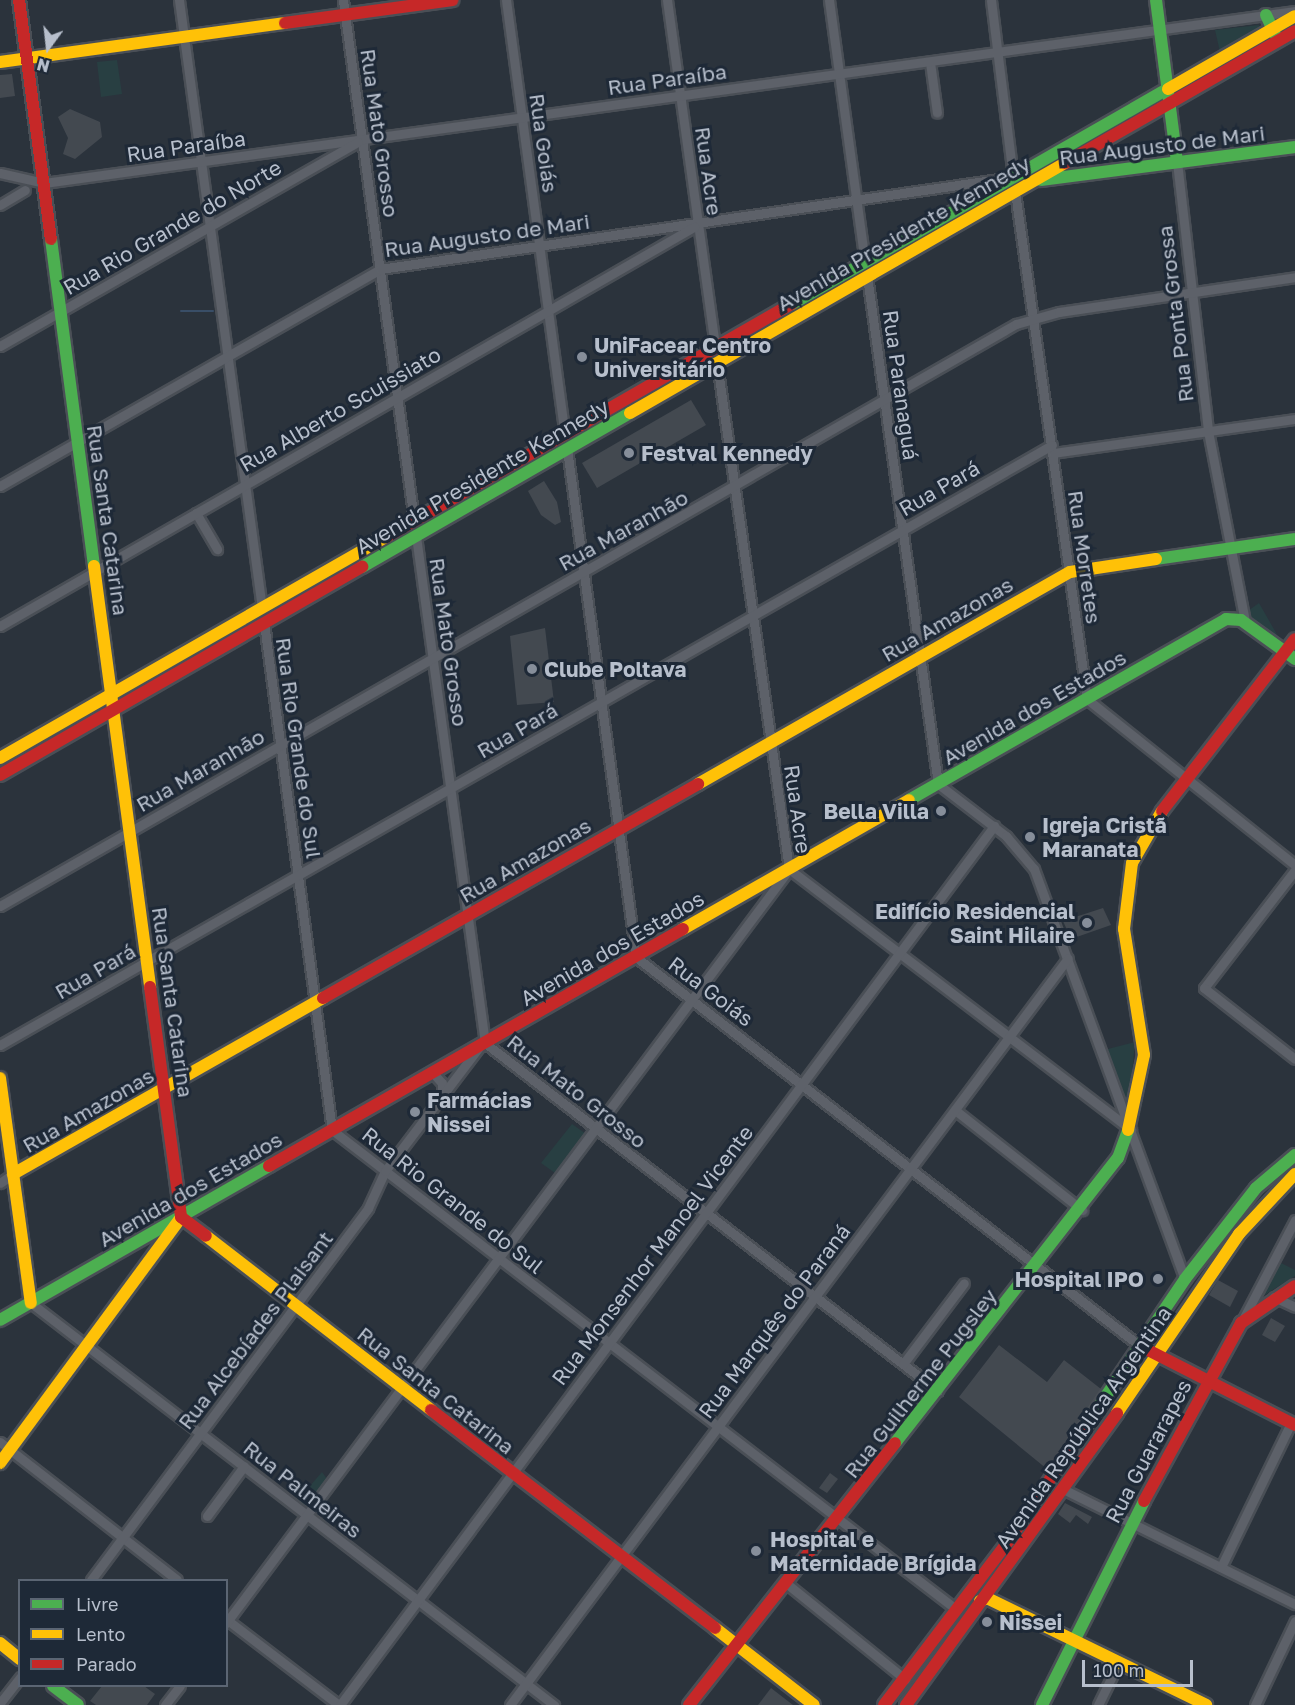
<!DOCTYPE html>
<html>
<head>
<meta charset="utf-8">
<style>
	body { margin:0 }
	#map { position:relative; width:1295px; height:1705px; overflow:hidden; background:#2b333c; font-family:"Golos Text",sans-serif }
	div>[style] { position:absolute }
	[style*='--x'] { left:calc(var(--x)*1px); top:calc(var(--y)*1px); width:calc(var(--w)*1px); rotate:calc(var(--a)*1deg) }
	.green>* { inset:0; background:#283f42 }
	.stream>* { height:2px; margin:-1px; padding:0 1px; transform-origin:1px; border-radius:1px; background:#394e67 }
	.building>* { inset:0; background:#434950 }
	.roads { filter:drop-shadow(2px 0 #4a4f56) drop-shadow(-2px 0 #4a4f56) drop-shadow(0 2px #4a4f56) drop-shadow(0 -2px #4a4f56) }
	.street>* { height:9px; margin:-4.5px; padding:0 4.5px; transform-origin:4.5px; border-radius:4.5px; background:#5d6169 }
	.fast>* { height:12px; margin:-6px; padding:0 6px; transform-origin:6px; border-radius:6px; background:#4caf50 }
	.slow>* { height:12px; margin:-6px; padding:0 6px; transform-origin:6px; border-radius:6px; background:#ffc107 }
	.jam>* { height:12px; margin:-6px; padding:0 6px; transform-origin:6px; border-radius:6px; background:#c62828 }
	.dots>* { width:16px; height:16px; translate:-50% -50%; box-sizing:border-box; border:3px solid #1e2937; border-radius:50% }
	span { translate:-50% -50%; white-space:nowrap; text-align:center; line-height:1.15; -webkit-text-stroke:6px #1e2937; paint-order:stroke }
	.street-label { font-size:21px; color:#b7bfcc }
	.poi-label { font-size:21px; color:#b7bfcc; font-weight:700 }
	.left { translate:0 -50%; text-align:left }
	.right { translate:-100% -50%; text-align:right }
	.legend { position:absolute; left:18px; top:1579px; width:210px; height:108px; box-sizing:border-box; background:#1e2937; border:2px solid #5b6573; margin:0; padding:8px 10px; list-style:none; font-size:18px; color:#b7bfcc }
	.legend li { display:flex; align-items:center; gap:12px; height:30px }
	.legend b { width:30px; border:2px solid #5b6573 }
	.north { position:absolute; left:18px; top:18px; width:60px; height:60px; -webkit-text-stroke:4px #1e2937; paint-order:stroke; rotate:195deg; font-size:16px; font-weight:700; line-height:24px; text-align:center; color:#b7bfcc }
	.north::after { content:''; display:block; margin:auto; width:21px; height:27px; background:#b7bfcc; clip-path:polygon(50% 0,100% 100%,50% 72%,0 100%) }
	.scale { position:absolute; left:1082px; top:1660px; width:111px; height:27px; box-sizing:border-box; border:3px solid #b7bfcc; border-top:0; padding-left:8px; font-size:18px; line-height:21px; white-space:nowrap; color:#b7bfcc; -webkit-text-stroke:4px #1e2937; paint-order:stroke }
</style>
</head>
<body>
<div id="map">
	<div class="green">
		<div style="clip-path:polygon(1259px 25px,1260px 30px,1220px 52px,1215px 30px)"></div>
		<div style="clip-path:polygon(117px 60px,122px 94px,101px 97px,97px 62px)"></div>
		<div style="clip-path:polygon(1259px 603px,1279px 638px,1245px 613px)"></div>
		<div style="clip-path:polygon(1135px 1042px,1129px 1106px,1104px 1050px)"></div>
		<div style="clip-path:polygon(572px 1124px,586px 1134px,555px 1173px,541px 1163px)"></div>
		<div style="clip-path:polygon(1277px 1261px,1295px 1270px,1295px 1276px,1253px 1302px)"></div>
		<div style="clip-path:polygon(322px 1472px,327px 1479px,306px 1508px,297px 1501px)"></div>
	</div>
	<div class="stream">
		<div style="--x:181;--y:311;--w:32;--a:0"></div>
	</div>
	<div class="building">
		<div style="clip-path:polygon(12px 74px,15px 96px,0 98px,0 75px)"></div>
		<div style="clip-path:polygon(70px 109px,100px 122px,102px 137px,75px 159px,63px 154px,68px 138px,58px 117px)"></div>
		<div style="clip-path:polygon(691px 400px,706px 425px,597px 488px,582px 463px)"></div>
		<div style="clip-path:polygon(544px 481px,557px 502px,561px 522px,555px 525px,541px 515px,528px 491px)"></div>
		<div style="clip-path:polygon(545px 628px,554px 702px,517px 705px,510px 636px)"></div>
		<div style="clip-path:polygon(1103px 908px,1111px 925px,1071px 939px,1063px 921px)"></div>
		<div style="clip-path:polygon(1218px 1280px,1238px 1291px,1230px 1307px,1209px 1295px)"></div>
		<div style="clip-path:polygon(1271px 1318px,1285px 1326px,1275px 1342px,1262px 1335px)"></div>
		<div style="clip-path:polygon(999px 1345px,1047px 1382px,1064px 1360px,1101px 1389px,1047px 1469px,959px 1397px)"></div>
		<div style="clip-path:polygon(830px 1473px,838px 1479px,827px 1493px,819px 1488px)"></div>
		<div style="clip-path:polygon(1065px 1503px,1092px 1517px,1088px 1524px,1076px 1515px,1070px 1523px,1058px 1514px)"></div>
		<div style="clip-path:polygon(102px 1686px,144px 1686px,155px 1694px,147px 1705px,96px 1705px,90px 1701px)"></div>
		<div style="clip-path:polygon(771px 1688px,793px 1705px,758px 1705px)"></div>
	</div>
	<div class="roads">
		<div class="street">
			<div style="--x:179;--y:0;--w:614;--a:82.23"></div>
			<div style="--x:343;--y:0;--w:525;--a:82.23"></div>
			<div style="--x:506;--y:0;--w:438;--a:82.3"></div>
			<div style="--x:667;--y:0;--w:351;--a:82.1"></div>
			<div style="--x:829;--y:0;--w:264;--a:82.2"></div>
			<div style="--x:930;--y:62;--w:51;--a:82.2"></div>
			<div style="--x:1177;--y:162;--w:271;--a:83.4"></div>
			<div style="--x:1208;--y:431;--w:195;--a:79"></div>
			<div style="--x:0;--y:173;--w:45;--a:12.8"></div>
			<div style="--x:44;--y:183;--w:1263;--a:-7.83"></div>
			<div style="--x:1015;--y:192;--w:512;--a:81.92"></div>
			<div style="--x:1087;--y:699;--w:266;--a:38.6"></div>
			<div style="--x:0;--y:205;--w:29;--a:-31"></div>
			<div style="--x:867;--y:276;--w:513;--a:82.04"></div>
			<div style="--x:938;--y:784;--w:86;--a:37.4"></div>
			<div style="--x:1006;--y:836;--w:43;--a:49.7"></div>
			<div style="--x:1034;--y:869;--w:437;--a:69.8"></div>
			<div style="--x:0;--y:346;--w:412;--a:-29.7"></div>
			<div style="--x:717;--y:363;--w:511;--a:81.9"></div>
			<div style="--x:789;--y:869;--w:430;--a:37.3"></div>
			<div style="--x:567;--y:449;--w:513;--a:82.27"></div>
			<div style="--x:636;--y:957;--w:637;--a:37.66"></div>
			<div style="--x:1053;--y:453;--w:244;--a:-8"></div>
			<div style="--x:0;--y:486;--w:438;--a:-29.7"></div>
			<div style="--x:380;--y:269;--w:640;--a:-8.27"></div>
			<div style="--x:1013;--y:177;--w:178;--a:-97.1"></div>
			<div style="--x:196;--y:513;--w:42;--a:59.7"></div>
			<div style="--x:416;--y:536;--w:512;--a:82.25"></div>
			<div style="--x:485;--y:1043;--w:571;--a:37.53"></div>
			<div style="--x:264;--y:623;--w:512;--a:82.36"></div>
			<div style="--x:332;--y:1130;--w:788;--a:37.52"></div>
			<div style="--x:0;--y:626;--w:801;--a:-29.9"></div>
			<div style="--x:1295;--y:870;--w:149;--a:127.6"></div>
			<div style="--x:1204;--y:988;--w:115;--a:38"></div>
			<div style="--x:0;--y:906;--w:1171;--a:-29.81"></div>
			<div style="--x:1016;--y:324;--w:45;--a:-15.6"></div>
			<div style="--x:1059;--y:312;--w:239;--a:-8.4"></div>
			<div style="--x:0;--y:1045;--w:1211;--a:-29.7"></div>
			<div style="--x:433;--y:1073;--w:13;--a:48"></div>
			<div style="--x:442;--y:1083;--w:15;--a:90"></div>
			<div style="--x:955;--y:1110;--w:162;--a:38.2"></div>
			<div style="--x:0;--y:1183;--w:16;--a:-35"></div>
			<div style="--x:1274;--y:1297;--w:23;--a:25"></div>
			<div style="--x:31;--y:1303;--w:660;--a:37.55"></div>
			<div style="--x:1242;--y:1321;--w:114;--a:-62.3"></div>
			<div style="--x:903;--y:1364;--w:101;--a:-53"></div>
			<div style="--x:0;--y:1442;--w:224;--a:37.9"></div>
			<div style="--x:1065;--y:1490;--w:257;--a:26.4"></div>
			<div style="--x:207;--y:1516;--w:62;--a:-53.5"></div>
			<div style="--x:1221;--y:1567;--w:160;--a:-64.1"></div>
			<div style="--x:91;--y:1580;--w:464;--a:-53.3"></div>
			<div style="--x:368;--y:1208;--w:41;--a:-65.3"></div>
			<div style="--x:385;--y:1171;--w:156;--a:-52.8"></div>
			<div style="--x:786;--y:1583;--w:153;--a:38.9"></div>
			<div style="--x:226;--y:1619;--w:142;--a:37.3"></div>
			<div style="--x:226;--y:1623;--w:937;--a:-53.24"></div>
			<div style="--x:0;--y:1703;--w:33;--a:-52"></div>
			<div style="--x:165;--y:1705;--w:24;--a:-52"></div>
			<div style="--x:340;--y:1705;--w:1096;--a:-53.35"></div>
			<div style="--x:510;--y:1705;--w:932;--a:-53.24"></div>
			<div style="--x:1098;--y:1705;--w:48;--a:-64"></div>
			<div style="--x:1255;--y:1705;--w:93;--a:-64.5"></div>
		</div>
		<div class="fast">
			<div style="--x:1156;--y:0;--w:163;--a:82.6"></div>
			<div style="--x:1266;--y:15;--w:21;--a:65"></div>
			<div style="--x:1041;--y:180;--w:256;--a:-7.4"></div>
			<div style="--x:51;--y:239;--w:330;--a:82.5"></div>
			<div style="--x:792;--y:304;--w:433;--a:-29.8"></div>
			<div style="--x:1156;--y:559;--w:140;--a:-8.2"></div>
			<div style="--x:362;--y:567;--w:309;--a:-29.9"></div>
			<div style="--x:909;--y:800;--w:365;--a:-29.7"></div>
			<div style="--x:1226;--y:619;--w:15;--a:4"></div>
			<div style="--x:1241;--y:620;--w:67;--a:35.8"></div>
			<div style="--x:0;--y:1320;--w:310;--a:-29.8"></div>
			<div style="--x:1089;--y:1421;--w:171;--a:-55.9"></div>
			<div style="--x:1185;--y:1279;--w:115;--a:-52"></div>
			<div style="--x:1256;--y:1188;--w:51;--a:-40.2"></div>
			<div style="--x:895;--y:1443;--w:362;--a:-52"></div>
			<div style="--x:1118;--y:1158;--w:30;--a:-70"></div>
			<div style="--x:53;--y:1686;--w:31;--a:37"></div>
			<div style="--x:1042;--y:1705;--w:228;--a:-63.4"></div>
		</div>
		<div class="slow">
			<div style="--x:0;--y:62;--w:288;--a:-7.8"></div>
			<div style="--x:1168;--y:89;--w:146;--a:-29.9"></div>
			<div style="--x:630;--y:413;--w:502;--a:-29.89"></div>
			<div style="--x:94;--y:566;--w:425;--a:82.4"></div>
			<div style="--x:0;--y:758;--w:445;--a:-29.8"></div>
			<div style="--x:698;--y:784;--w:428;--a:-29.7"></div>
			<div style="--x:1070;--y:572;--w:87;--a:-8.6"></div>
			<div style="--x:683;--y:929;--w:260;--a:-29.7"></div>
			<div style="--x:0;--y:1078;--w:227;--a:82.2"></div>
			<div style="--x:1128;--y:1130;--w:77;--a:-78"></div>
			<div style="--x:1144;--y:1055;--w:128;--a:-99"></div>
			<div style="--x:1124;--y:929;--w:66;--a:-83.1"></div>
			<div style="--x:1132;--y:863;--w:60;--a:-60"></div>
			<div style="--x:13;--y:1174;--w:356;--a:-29.6"></div>
			<div style="--x:206;--y:1236;--w:284;--a:37.7"></div>
			<div style="--x:1117;--y:1413;--w:217;--a:-55.7"></div>
			<div style="--x:1239;--y:1234;--w:82;--a:-47"></div>
			<div style="--x:0;--y:1463;--w:302;--a:-53.6"></div>
			<div style="--x:980;--y:1601;--w:8;--a:-23"></div>
			<div style="--x:987;--y:1598;--w:244;--a:26"></div>
			<div style="--x:715;--y:1628;--w:125;--a:37.9"></div>
			<div style="--x:0;--y:1643;--w:26;--a:39"></div>
		</div>
		<div class="jam">
			<div style="--x:19;--y:0;--w:241;--a:82.4"></div>
			<div style="--x:285;--y:23;--w:169;--a:-7.8"></div>
			<div style="--x:1170;--y:103;--w:144;--a:-29.9"></div>
			<div style="--x:1065;--y:163;--w:121;--a:-29.7"></div>
			<div style="--x:386;--y:537;--w:468;--a:-29.9"></div>
			<div style="--x:0;--y:775;--w:418;--a:-29.9"></div>
			<div style="--x:1162;--y:811;--w:217;--a:-52.3"></div>
			<div style="--x:150;--y:987;--w:232;--a:82.3"></div>
			<div style="--x:181;--y:1217;--w:31;--a:37"></div>
			<div style="--x:323;--y:998;--w:432;--a:-29.7"></div>
			<div style="--x:269;--y:1166;--w:477;--a:-29.8"></div>
			<div style="--x:1140;--y:1346;--w:174;--a:27"></div>
			<div style="--x:431;--y:1410;--w:358;--a:37.5"></div>
			<div style="--x:1144;--y:1501;--w:203;--a:-61.4"></div>
			<div style="--x:1241;--y:1323;--w:65;--a:-34.4"></div>
			<div style="--x:689;--y:1705;--w:333;--a:-51.8"></div>
			<div style="--x:884;--y:1705;--w:208;--a:-52.8"></div>
			<div style="--x:1010;--y:1539;--w:142;--a:-56.2"></div>
			<div style="--x:906;--y:1705;--w:360;--a:-54.1"></div>
		</div>
	</div>
	<div class="dots">
		<div style="left:582px;top:357px;background:#868e9a"></div>
		<div style="left:629px;top:453px;background:#868e9a"></div>
		<div style="left:532px;top:669px;background:#868e9a"></div>
		<div style="left:941px;top:811px;background:#868e9a"></div>
		<div style="left:1030px;top:837px;background:#868e9a"></div>
		<div style="left:1087px;top:923px;background:#868e9a"></div>
		<div style="left:415px;top:1112px;background:#868e9a"></div>
		<div style="left:1158px;top:1279px;background:#868e9a"></div>
		<div style="left:756px;top:1551px;background:#868e9a"></div>
		<div style="left:987px;top:1622px;background:#868e9a"></div>
	</div>
	<div class="street-label">
		<span style="left:667px;top:79px;rotate:-8deg">Rua Paraíba</span>
		<span style="left:380px;top:133px;rotate:82deg">Rua Mato Grosso</span>
		<span style="left:544px;top:143px;rotate:82deg">Rua Goiás</span>
		<span style="left:1162px;top:145px;rotate:-7deg">Rua Augusto de Mari</span>
		<span style="left:186px;top:146px;rotate:-8deg">Rua Paraíba</span>
		<span style="left:709px;top:171px;rotate:82deg">Rua Acre</span>
		<span style="left:172px;top:227px;rotate:-30deg">Rua Rio Grande do Norte</span>
		<span style="left:903px;top:233px;rotate:-30deg">Avenida Presidente Kennedy</span>
		<span style="left:487px;top:235px;rotate:-8deg">Rua Augusto de Mari</span>
		<span style="left:1175px;top:314px;rotate:-97deg">Rua Ponta Grossa</span>
		<span style="left:901px;top:385px;rotate:82deg">Rua Paranaguá</span>
		<span style="left:340px;top:409px;rotate:-30deg">Rua Alberto Scuissiato</span>
		<span style="left:482px;top:476px;rotate:-30deg">Avenida Presidente Kennedy</span>
		<span style="left:939px;top:488px;rotate:-30deg">Rua Pará</span>
		<span style="left:108px;top:520px;rotate:82deg">Rua Santa Catarina</span>
		<span style="left:623px;top:530px;rotate:-29deg">Rua Maranhão</span>
		<span style="left:1085px;top:557px;rotate:82deg">Rua Morretes</span>
		<span style="left:947px;top:619px;rotate:-30deg">Rua Amazonas</span>
		<span style="left:449px;top:642px;rotate:82deg">Rua Mato Grosso</span>
		<span style="left:1034px;top:707px;rotate:-30deg">Avenida dos Estados</span>
		<span style="left:517px;top:730px;rotate:-30deg">Rua Pará</span>
		<span style="left:299px;top:748px;rotate:82deg">Rua Rio Grande do Sul</span>
		<span style="left:200px;top:770px;rotate:-30deg">Rua Maranhão</span>
		<span style="left:798px;top:809px;rotate:82deg">Rua Acre</span>
		<span style="left:525px;top:860px;rotate:-30deg">Rua Amazonas</span>
		<span style="left:612px;top:948px;rotate:-30deg">Avenida dos Estados</span>
		<span style="left:95px;top:971px;rotate:-30deg">Rua Pará</span>
		<span style="left:711px;top:991px;rotate:37deg">Rua Goiás</span>
		<span style="left:173px;top:1002px;rotate:82deg">Rua Santa Catarina</span>
		<span style="left:577px;top:1091px;rotate:38deg">Rua Mato Grosso</span>
		<span style="left:88px;top:1110px;rotate:-30deg">Rua Amazonas</span>
		<span style="left:190px;top:1189px;rotate:-30deg">Avenida dos Estados</span>
		<span style="left:453px;top:1200px;rotate:38deg">Rua Rio Grande do Sul</span>
		<span style="left:652px;top:1255px;rotate:-53deg">Rua Monsenhor Manoel Vicente</span>
		<span style="left:774px;top:1321px;rotate:-53deg">Rua Marquês do Paraná</span>
		<span style="left:255px;top:1330px;rotate:-53deg">Rua Alcebíades Plaisant</span>
		<span style="left:920px;top:1383px;rotate:-52deg">Rua Guilherme Pugsley</span>
		<span style="left:436px;top:1390px;rotate:38deg">Rua Santa Catarina</span>
		<span style="left:1083px;top:1427px;rotate:-55deg">Avenida República Argentina</span>
		<span style="left:1148px;top:1451px;rotate:-62deg">Rua Guararapes</span>
		<span style="left:303px;top:1489px;rotate:38deg">Rua Palmeiras</span>
	</div>
	<div class="poi-label">
		<span class="left" style="left:594px;top:357px">UniFacear Centro<br>Universitário</span>
		<span class="left" style="left:641px;top:453px">Festval Kennedy</span>
		<span class="left" style="left:544px;top:669px">Clube Poltava</span>
		<span class="right" style="left:929px;top:811px">Bella Villa</span>
		<span class="left" style="left:1042px;top:837px">Igreja Cristã<br>Maranata</span>
		<span class="right" style="left:1075px;top:923px">Edifício Residencial<br>Saint Hilaire</span>
		<span class="left" style="left:427px;top:1112px">Farmácias<br>Nissei</span>
		<span class="right" style="left:1144px;top:1279px">Hospital IPO</span>
		<span class="left" style="left:770px;top:1551px">Hospital e<br>Maternidade Brígida</span>
		<span class="left" style="left:999px;top:1622px">Nissei</span>
	</div>
	<ul class="legend">
	<li><b style="height:8px;background:#4caf50"></b>Livre</li>
	<li><b style="height:8px;background:#ffc107"></b>Lento</li>
	<li><b style="height:8px;background:#c62828"></b>Parado</li>
	</ul>
	<div class="north">N</div>
	<div class="scale">100 m</div>
</div>
</body>
</html>
